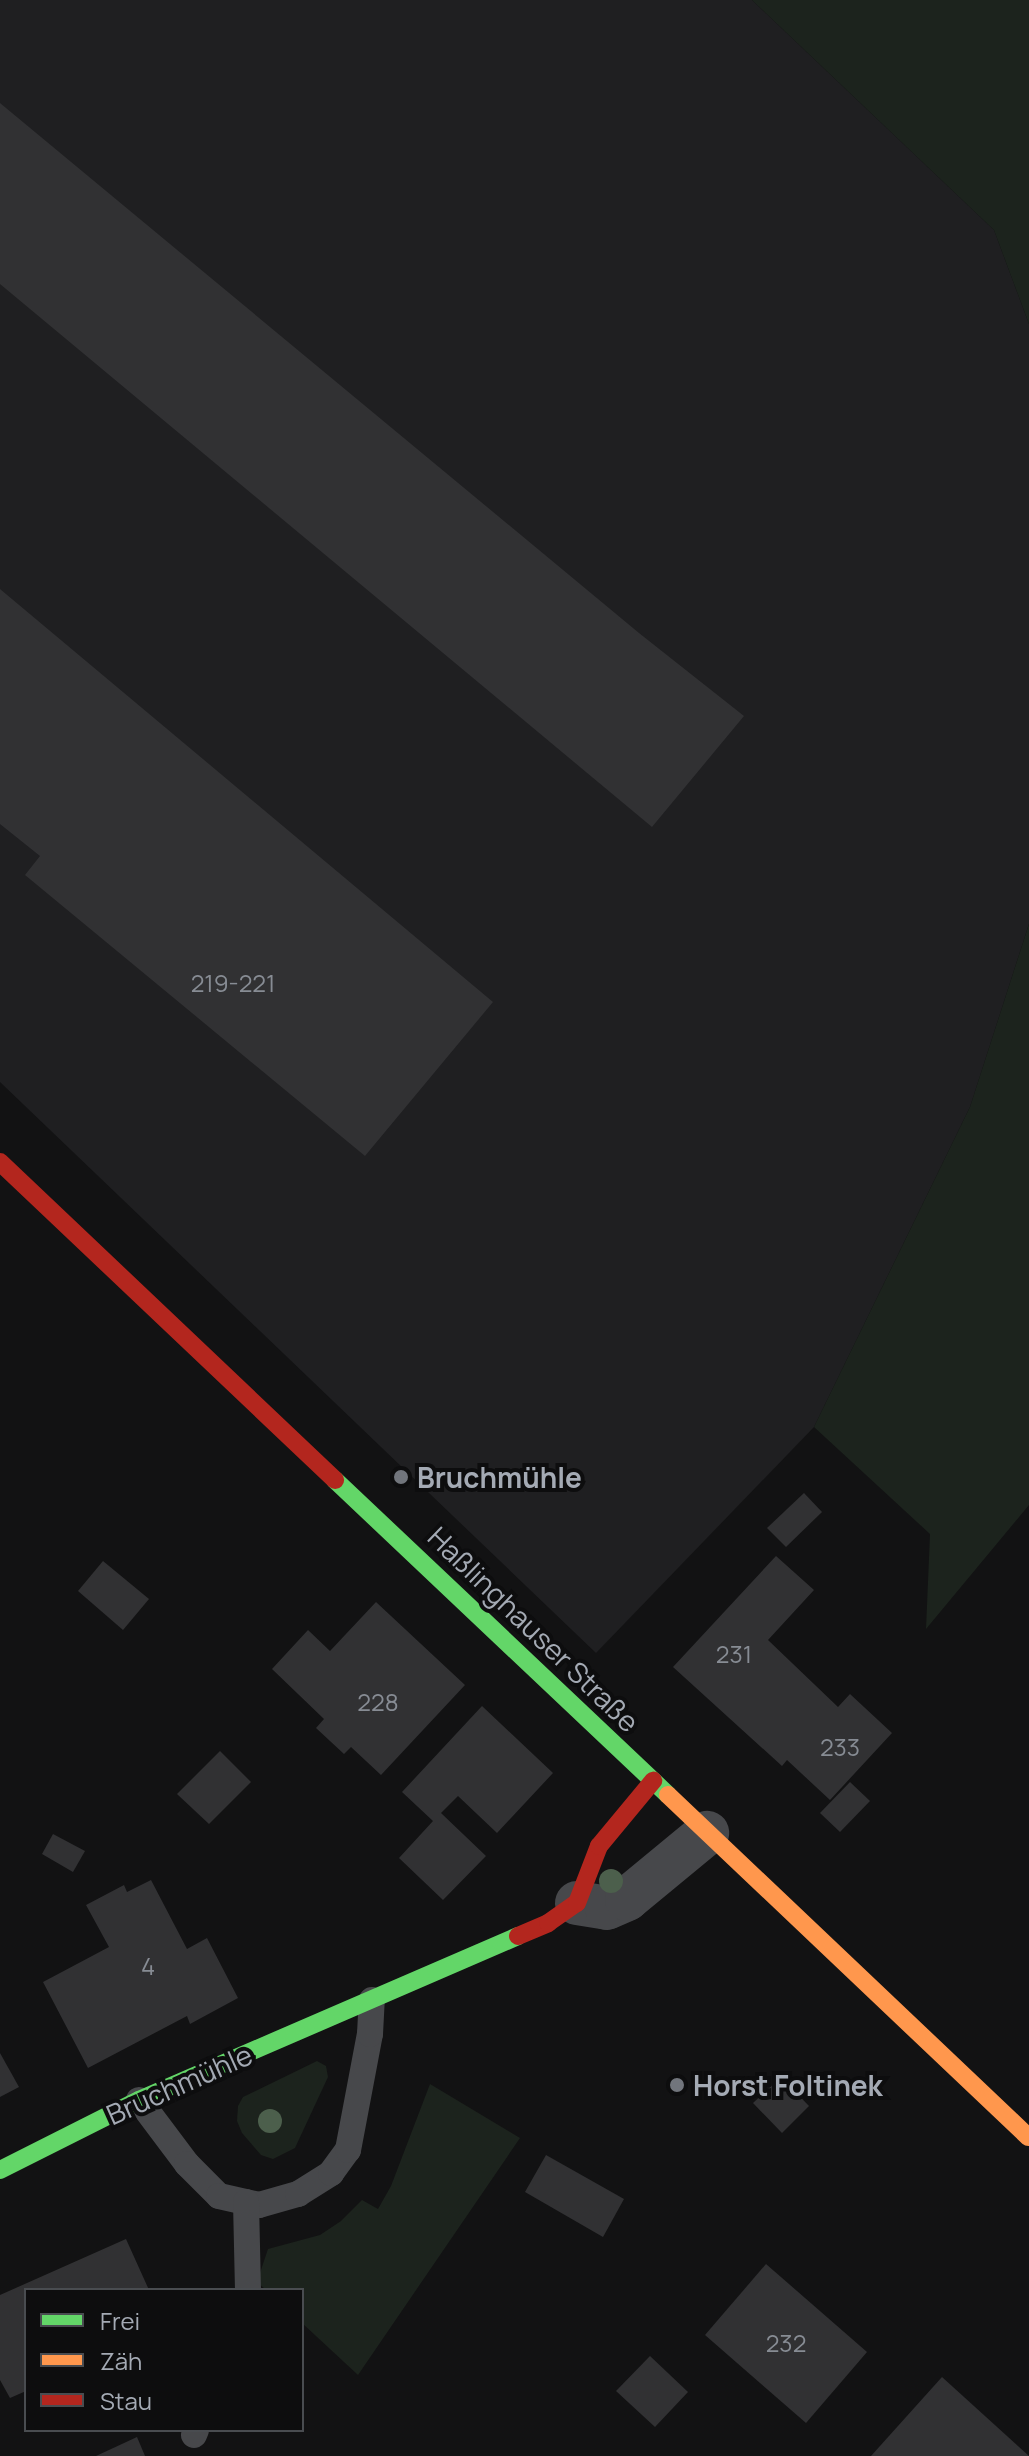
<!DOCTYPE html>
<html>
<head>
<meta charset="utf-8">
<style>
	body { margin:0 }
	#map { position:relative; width:1029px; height:2456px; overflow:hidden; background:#121213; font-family:Manrope,sans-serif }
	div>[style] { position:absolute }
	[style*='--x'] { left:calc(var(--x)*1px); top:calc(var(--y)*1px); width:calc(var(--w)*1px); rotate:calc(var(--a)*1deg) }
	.built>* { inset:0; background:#1f1f21 }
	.green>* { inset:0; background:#1c231d }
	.building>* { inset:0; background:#313133 }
	.lane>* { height:26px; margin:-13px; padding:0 13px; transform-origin:13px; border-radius:13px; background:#47484b }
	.street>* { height:44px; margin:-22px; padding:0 22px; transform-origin:22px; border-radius:22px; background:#47484b }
	.fast>* { height:18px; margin:-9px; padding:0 9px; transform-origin:9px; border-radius:9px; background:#63d668 }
	.slow>* { height:18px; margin:-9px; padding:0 9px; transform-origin:9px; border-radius:9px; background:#ff974d }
	.jam>* { height:18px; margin:-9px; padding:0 9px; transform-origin:9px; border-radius:9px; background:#b3261e }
	.trees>* { width:24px; height:24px; margin:-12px; border-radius:50%; background:#4c5f4c }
	.dots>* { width:22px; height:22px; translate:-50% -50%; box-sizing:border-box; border:4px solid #0d0d0e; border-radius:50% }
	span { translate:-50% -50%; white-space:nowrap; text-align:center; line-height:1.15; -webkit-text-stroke:8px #0d0d0e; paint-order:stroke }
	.number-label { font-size:24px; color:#878c94 }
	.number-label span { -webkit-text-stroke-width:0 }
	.poi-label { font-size:28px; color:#a4aab4; font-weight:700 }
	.left { translate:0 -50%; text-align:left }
	.street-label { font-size:28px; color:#a4aab4 }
	.legend { position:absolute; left:24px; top:2288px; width:280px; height:144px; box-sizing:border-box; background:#0d0d0e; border:2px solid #494c50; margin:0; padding:10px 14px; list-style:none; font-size:24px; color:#a4aab4 }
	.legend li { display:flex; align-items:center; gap:16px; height:40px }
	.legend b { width:40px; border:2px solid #494c50 }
</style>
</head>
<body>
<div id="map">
	<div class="built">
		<div style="clip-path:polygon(0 0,752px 0,994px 230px,1029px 324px,1029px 924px,970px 1107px,814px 1427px,596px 1653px,0 1082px)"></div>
	</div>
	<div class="green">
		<div style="clip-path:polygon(752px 0,1029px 0,1029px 324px,994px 230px)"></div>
		<div style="clip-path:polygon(1029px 924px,1029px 1505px,926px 1629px,930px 1534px,814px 1427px,970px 1107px)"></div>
		<div style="clip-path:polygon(317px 2061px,326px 2066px,328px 2077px,295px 2148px,273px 2159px,261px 2155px,242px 2133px,237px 2121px,238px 2106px,243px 2097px)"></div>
		<div style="clip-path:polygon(430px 2084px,520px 2138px,358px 2375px,302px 2323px,302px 2290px,266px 2290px,257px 2282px,268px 2249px,320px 2235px,341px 2221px,362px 2200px,378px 2209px,391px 2186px)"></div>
	</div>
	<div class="building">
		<div style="clip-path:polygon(0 103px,639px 633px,744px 716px,652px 827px,0 284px)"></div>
		<div style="clip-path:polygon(0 589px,493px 1002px,365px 1156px,25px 875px,40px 856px,0 824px)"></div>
		<div style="clip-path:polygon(804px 1493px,822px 1512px,786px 1547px,767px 1528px)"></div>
		<div style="clip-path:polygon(776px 1556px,814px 1590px,768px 1640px,838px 1707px,850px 1694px,892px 1733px,830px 1800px,787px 1760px,782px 1766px,673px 1667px)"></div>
		<div style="clip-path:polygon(103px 1561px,149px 1599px,123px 1630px,78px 1591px)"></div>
		<div style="clip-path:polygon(376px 1602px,465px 1685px,381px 1775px,351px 1747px,344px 1754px,316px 1728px,324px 1719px,272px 1669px,308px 1630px,330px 1651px)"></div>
		<div style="clip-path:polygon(482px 1706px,553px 1773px,497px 1833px,458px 1796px,441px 1813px,486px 1856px,443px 1900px,399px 1858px,433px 1821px,402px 1792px)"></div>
		<div style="clip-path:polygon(220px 1751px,251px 1782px,209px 1824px,177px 1794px)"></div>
		<div style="clip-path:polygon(850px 1782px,870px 1801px,840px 1832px,820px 1813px)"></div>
		<div style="clip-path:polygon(53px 1834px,85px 1851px,73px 1872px,42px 1854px)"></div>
		<div style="clip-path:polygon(151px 1880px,187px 1949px,207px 1938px,238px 1998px,190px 2024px,187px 2016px,88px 2068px,43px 1982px,109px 1947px,86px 1905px,124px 1885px,127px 1892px)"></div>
		<div style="clip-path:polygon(0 2053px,19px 2087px,0 2097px)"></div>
		<div style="clip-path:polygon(781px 2077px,809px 2106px,782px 2133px,753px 2103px)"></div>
		<div style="clip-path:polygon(546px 2155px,624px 2199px,603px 2237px,525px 2192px)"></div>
		<div style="clip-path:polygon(126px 2239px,149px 2290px,26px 2290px,26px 2391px,10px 2398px,0 2380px,0 2295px)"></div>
		<div style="clip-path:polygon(766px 2264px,867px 2352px,806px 2423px,705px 2335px)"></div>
		<div style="clip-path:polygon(650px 2356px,688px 2392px,655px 2427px,616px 2391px)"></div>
		<div style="clip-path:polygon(942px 2377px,1029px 2456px,871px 2456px)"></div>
		<div style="clip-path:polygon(137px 2437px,145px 2456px,96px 2456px)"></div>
	</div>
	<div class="lane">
		<div style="--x:139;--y:2100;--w:80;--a:53.1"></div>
		<div style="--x:187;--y:2164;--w:45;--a:45"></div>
		<div style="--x:219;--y:2196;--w:41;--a:12.7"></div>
		<div style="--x:259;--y:2205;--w:41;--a:-15.8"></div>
		<div style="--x:298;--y:2194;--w:39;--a:-32"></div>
		<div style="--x:331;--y:2173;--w:29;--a:-54"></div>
		<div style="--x:348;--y:2150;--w:118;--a:-79.3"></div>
		<div style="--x:370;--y:2034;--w:34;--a:-87"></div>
		<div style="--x:246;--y:2202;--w:88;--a:88.7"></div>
		<div style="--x:194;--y:2435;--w:5;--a:-68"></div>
	</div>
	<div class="street">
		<div style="--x:577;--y:1903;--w:30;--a:9"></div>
		<div style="--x:607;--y:1908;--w:22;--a:-24"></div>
		<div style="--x:627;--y:1899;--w:104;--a:-39.5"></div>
	</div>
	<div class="fast">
		<div style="--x:335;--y:1480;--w:458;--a:43.4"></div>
		<div style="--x:0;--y:2170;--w:156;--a:-26.7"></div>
		<div style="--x:139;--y:2100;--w:413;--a:-23.4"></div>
	</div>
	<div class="slow">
		<div style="--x:668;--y:1795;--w:497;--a:43.5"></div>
	</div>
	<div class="jam">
		<div style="--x:0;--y:1162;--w:462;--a:43.5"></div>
		<div style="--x:518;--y:1936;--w:33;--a:-23"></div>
		<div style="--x:548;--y:1923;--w:35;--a:-35"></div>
		<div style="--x:577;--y:1903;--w:61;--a:-68.9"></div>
		<div style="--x:599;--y:1846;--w:85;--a:-50.3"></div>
	</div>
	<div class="trees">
		<div style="left:611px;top:1881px"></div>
		<div style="left:270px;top:2121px"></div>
	</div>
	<div class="dots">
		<div style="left:401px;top:1477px;background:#71757c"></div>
		<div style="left:677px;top:2085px;background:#71757c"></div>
	</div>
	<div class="number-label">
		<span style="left:233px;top:983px">219-221</span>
		<span style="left:734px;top:1654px">231</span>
		<span style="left:378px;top:1702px">228</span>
		<span style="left:840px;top:1747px">233</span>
		<span style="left:148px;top:1966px">4</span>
		<span style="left:786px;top:2343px">232</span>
	</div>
	<div class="poi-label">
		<span class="left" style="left:417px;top:1477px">Bruchmühle</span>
		<span class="left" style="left:693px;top:2085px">Horst Foltinek</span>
	</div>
	<div class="street-label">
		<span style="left:534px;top:1629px;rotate:44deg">Haßlinghauser Straße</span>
		<span style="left:179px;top:2084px;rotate:-24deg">Bruchmühle</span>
	</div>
	<ul class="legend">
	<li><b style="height:10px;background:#63d668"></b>Frei</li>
	<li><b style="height:10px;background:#ff974d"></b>Zäh</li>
	<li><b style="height:10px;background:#b3261e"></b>Stau</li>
	</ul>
</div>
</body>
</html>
